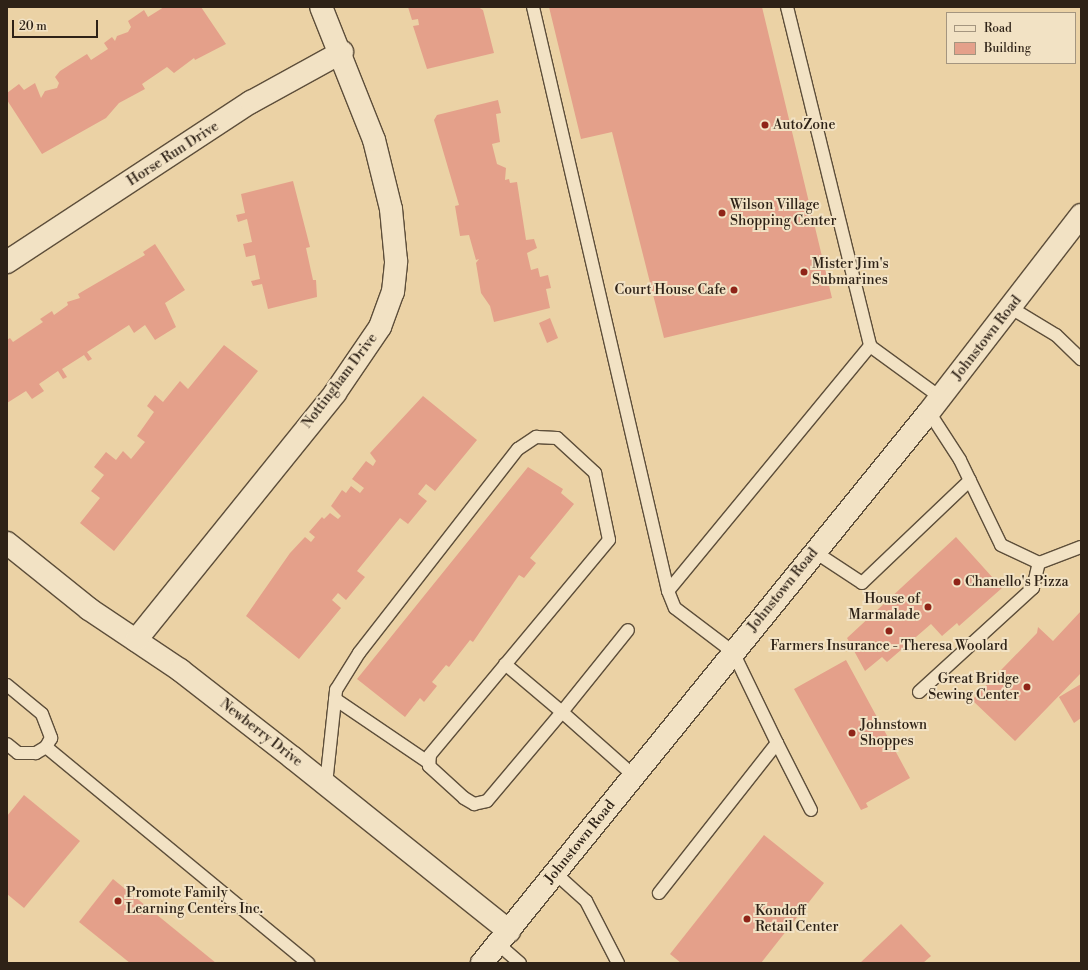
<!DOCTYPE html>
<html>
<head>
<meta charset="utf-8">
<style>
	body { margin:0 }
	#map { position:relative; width:1088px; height:970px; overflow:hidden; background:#ebd2a5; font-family:"Libre Bodoni",serif }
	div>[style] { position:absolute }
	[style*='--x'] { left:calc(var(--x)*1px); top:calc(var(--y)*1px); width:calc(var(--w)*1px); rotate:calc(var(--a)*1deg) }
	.building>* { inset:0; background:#e4a08a }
	.roads { filter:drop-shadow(1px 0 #5d4e3a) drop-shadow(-1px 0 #5d4e3a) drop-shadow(0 1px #5d4e3a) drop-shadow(0 -1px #5d4e3a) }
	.lane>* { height:12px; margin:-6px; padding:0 6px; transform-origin:6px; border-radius:6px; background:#f2e2c4 }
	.street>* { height:22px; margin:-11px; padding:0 11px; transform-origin:11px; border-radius:11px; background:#f2e2c4 }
	.secondary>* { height:22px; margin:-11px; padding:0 11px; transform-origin:11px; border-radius:11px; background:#f2e2c4 }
	.dots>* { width:11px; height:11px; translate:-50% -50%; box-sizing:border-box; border:2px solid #f2e2c4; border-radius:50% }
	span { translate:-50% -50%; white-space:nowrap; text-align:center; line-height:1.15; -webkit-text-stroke:4px #f2e2c4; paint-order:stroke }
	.poi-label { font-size:14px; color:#2e2217 }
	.left { translate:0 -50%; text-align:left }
	.right { translate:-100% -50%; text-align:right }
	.street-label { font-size:14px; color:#2e2217 }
	.frame { position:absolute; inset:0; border:8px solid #2e2217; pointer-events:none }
	.legend { position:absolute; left:946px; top:12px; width:130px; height:52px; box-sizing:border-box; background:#f2e2c4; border:1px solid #a4957f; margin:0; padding:5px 7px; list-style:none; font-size:12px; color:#2e2217 }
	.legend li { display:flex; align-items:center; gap:8px; height:20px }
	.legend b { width:20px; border:1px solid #a4957f }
	.scale { position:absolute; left:12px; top:20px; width:86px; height:18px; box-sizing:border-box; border:2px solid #2e2217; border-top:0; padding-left:5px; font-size:12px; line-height:14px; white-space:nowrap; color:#2e2217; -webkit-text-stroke:3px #f2e2c4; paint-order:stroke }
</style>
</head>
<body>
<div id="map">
	<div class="building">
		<div style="clip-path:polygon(164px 7px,201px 7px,226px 44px,195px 60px,194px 58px,174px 73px,167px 67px,142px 84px,145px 89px,119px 103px,106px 118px,42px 154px,7px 100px,7px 93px,19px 84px,24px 90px,35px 83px,41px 98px,45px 91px,57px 88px,59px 83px,55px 77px,60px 71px,87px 54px,91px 60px,108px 49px,104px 43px,112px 37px,115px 41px,117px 36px,128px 32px,131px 27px,128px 21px,144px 10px,148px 17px)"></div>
		<div style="clip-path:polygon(408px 7px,478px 7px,483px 10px,494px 53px,427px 69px,413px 26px,419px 25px,418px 19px,412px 20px)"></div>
		<div style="clip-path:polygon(549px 7px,762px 7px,832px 298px,664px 338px,612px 132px,581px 139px)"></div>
		<div style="clip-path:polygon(498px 100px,501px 113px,496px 114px,500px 142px,492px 144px,497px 164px,506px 168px,505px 180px,509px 179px,510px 183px,517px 182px,526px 240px,534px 239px,537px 248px,527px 253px,531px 270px,538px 268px,540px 277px,548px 275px,551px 288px,546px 289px,550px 308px,494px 322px,490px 306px,481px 293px,476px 263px,479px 259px,476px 260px,469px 235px,460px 236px,455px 206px,459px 205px,434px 120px,437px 115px)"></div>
		<div style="clip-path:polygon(293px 181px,310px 247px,306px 248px,313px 280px,316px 280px,317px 297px,268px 309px,262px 284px,253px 286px,251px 281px,260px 279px,255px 255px,246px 257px,243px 244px,252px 242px,247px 219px,238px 222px,236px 215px,245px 213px,241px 194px)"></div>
		<div style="clip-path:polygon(155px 244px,185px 290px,165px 303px,176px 327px,155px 340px,145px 325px,134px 333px,129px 325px,87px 352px,92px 359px,88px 361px,84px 355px,62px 369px,67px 377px,63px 379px,58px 371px,39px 384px,44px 391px,32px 399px,26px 391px,7px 403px,7px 340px,10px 338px,13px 342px,43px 322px,40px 319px,52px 311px,54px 315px,68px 305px,67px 302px,80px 298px,78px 294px,145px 255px,143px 252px)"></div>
		<div style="clip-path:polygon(550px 318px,558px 338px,547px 343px,539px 323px)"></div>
		<div style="clip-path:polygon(224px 345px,258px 371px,114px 551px,80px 523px,100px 498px,91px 491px,104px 475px,94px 467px,106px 452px,116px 460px,123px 451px,131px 459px,145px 442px,137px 436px,154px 412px,147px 406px,155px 395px,163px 402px,180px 381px,188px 389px)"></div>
		<div style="clip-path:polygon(423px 396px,477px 440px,435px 491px,426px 484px,418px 494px,427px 501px,408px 524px,400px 518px,357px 571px,365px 577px,346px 600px,338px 593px,332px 600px,341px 608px,299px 659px,246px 616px,290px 553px,305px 537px,311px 542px,315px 537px,309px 532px,322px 517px,324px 519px,330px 513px,338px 519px,341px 516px,331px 506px,342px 490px,346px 493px,351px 486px,360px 493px,364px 488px,352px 479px,366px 461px,373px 466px,376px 461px,370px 453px)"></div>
		<div style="clip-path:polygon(528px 467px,563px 489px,561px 493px,574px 504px,530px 558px,536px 563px,524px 578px,519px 575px,473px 642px,470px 640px,449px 667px,446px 665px,432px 682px,437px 686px,424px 702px,420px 698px,405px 717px,357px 679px)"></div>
		<div style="clip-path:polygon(956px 537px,1002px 588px,959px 626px,957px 623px,942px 636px,931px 624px,887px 662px,882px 657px,865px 671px,847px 638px)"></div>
		<div style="clip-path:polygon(1081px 611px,1081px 673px,1015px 741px,972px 700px,1037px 633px,1038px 627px,1053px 641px)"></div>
		<div style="clip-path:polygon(846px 660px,910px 778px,866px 803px,868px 807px,861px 810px,794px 689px)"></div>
		<div style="clip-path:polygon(1081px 684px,1081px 718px,1074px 723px,1059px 697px)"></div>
		<div style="clip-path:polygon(24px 795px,80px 841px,24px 908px,7px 894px,7px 816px)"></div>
		<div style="clip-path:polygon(764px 835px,824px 883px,761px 963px,681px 963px,670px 954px)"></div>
		<div style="clip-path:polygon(113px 879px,216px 963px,130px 963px,79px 922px)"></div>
		<div style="clip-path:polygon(901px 924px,931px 956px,923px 963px,860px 963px)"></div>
	</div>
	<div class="roads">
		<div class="lane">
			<div style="--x:533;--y:7;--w:599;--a:76.98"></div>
			<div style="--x:668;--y:591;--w:18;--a:68"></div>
			<div style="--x:675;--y:608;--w:73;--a:37.2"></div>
			<div style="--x:733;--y:652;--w:101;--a:64.2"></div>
			<div style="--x:777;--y:743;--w:191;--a:128.2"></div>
			<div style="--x:787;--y:7;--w:349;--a:76.2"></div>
			<div style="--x:870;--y:346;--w:87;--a:36.1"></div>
			<div style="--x:1011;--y:308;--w:52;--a:31"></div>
			<div style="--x:1056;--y:335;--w:35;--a:44"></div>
			<div style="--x:929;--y:412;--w:57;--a:57.1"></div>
			<div style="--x:960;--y:460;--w:94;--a:64.2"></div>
			<div style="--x:1001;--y:545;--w:42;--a:25.3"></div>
			<div style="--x:1039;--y:563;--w:45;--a:-20.9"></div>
			<div style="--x:815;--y:552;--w:56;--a:33.4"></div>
			<div style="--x:862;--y:583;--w:149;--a:-43.6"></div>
			<div style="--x:668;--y:591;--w:318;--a:-50.5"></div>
			<div style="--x:505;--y:664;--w:75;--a:40.1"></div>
			<div style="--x:562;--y:712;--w:105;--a:-51.2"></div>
			<div style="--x:7;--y:685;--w:45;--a:39.6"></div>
			<div style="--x:42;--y:714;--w:26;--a:69"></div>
			<div style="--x:51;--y:738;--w:10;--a:119"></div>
			<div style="--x:46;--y:747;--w:12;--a:149"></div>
			<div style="--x:36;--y:753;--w:18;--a:180"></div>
			<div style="--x:18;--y:753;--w:14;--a:-141"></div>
			<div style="--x:919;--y:692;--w:154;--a:-42.4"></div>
			<div style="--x:1033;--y:588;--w:26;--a:-77"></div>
			<div style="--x:335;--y:699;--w:114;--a:34.2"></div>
			<div style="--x:777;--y:743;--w:75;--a:63.1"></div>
			<div style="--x:46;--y:747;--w:340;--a:39.5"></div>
			<div style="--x:326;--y:784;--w:95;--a:-83.9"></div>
			<div style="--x:336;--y:690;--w:44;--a:-58.1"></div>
			<div style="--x:359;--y:653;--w:259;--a:-52.1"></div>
			<div style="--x:518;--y:449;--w:22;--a:-34"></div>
			<div style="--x:536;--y:437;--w:21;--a:3"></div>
			<div style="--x:557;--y:438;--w:52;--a:42.6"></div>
			<div style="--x:595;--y:473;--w:68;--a:78.2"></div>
			<div style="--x:609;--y:540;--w:280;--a:129.8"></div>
			<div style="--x:430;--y:755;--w:11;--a:95"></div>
			<div style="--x:429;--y:766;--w:47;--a:42.4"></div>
			<div style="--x:464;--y:798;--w:12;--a:31"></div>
			<div style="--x:474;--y:804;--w:13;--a:-13"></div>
			<div style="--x:487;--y:801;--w:116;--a:-49.9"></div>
			<div style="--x:562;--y:712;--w:95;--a:41.6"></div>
			<div style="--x:555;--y:873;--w:42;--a:42.1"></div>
			<div style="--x:586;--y:901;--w:70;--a:62.7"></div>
			<div style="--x:498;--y:944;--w:29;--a:41"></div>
		</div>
		<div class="street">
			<div style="--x:7;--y:262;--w:292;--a:-33.3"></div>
			<div style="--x:251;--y:102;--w:104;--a:-28.8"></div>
			<div style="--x:7;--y:543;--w:105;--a:38.8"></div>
			<div style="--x:89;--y:609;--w:110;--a:33.8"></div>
			<div style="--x:180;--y:670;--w:143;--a:37.9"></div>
			<div style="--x:293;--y:758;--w:277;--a:38.7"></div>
			<div style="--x:136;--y:640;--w:317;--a:-51.1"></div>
			<div style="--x:335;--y:393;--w:80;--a:-55.7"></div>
			<div style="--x:380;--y:327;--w:37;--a:-70"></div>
			<div style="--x:393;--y:292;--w:31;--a:-84"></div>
			<div style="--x:396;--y:261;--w:52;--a:-95.5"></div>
			<div style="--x:391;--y:209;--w:71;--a:-103.8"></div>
			<div style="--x:374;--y:140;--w:143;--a:-111.7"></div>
		</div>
		<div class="secondary">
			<div style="--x:482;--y:963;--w:710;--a:-50.95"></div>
			<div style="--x:929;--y:412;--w:249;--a:-52.3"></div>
		</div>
	</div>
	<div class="dots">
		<div style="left:765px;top:125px;background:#8f2418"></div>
		<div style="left:722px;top:213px;background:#8f2418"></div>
		<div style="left:804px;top:272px;background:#8f2418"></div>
		<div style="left:734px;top:290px;background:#8f2418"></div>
		<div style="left:957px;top:582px;background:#8f2418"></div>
		<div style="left:928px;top:607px;background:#8f2418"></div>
		<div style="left:889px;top:631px;background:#8f2418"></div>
		<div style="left:1027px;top:687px;background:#8f2418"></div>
		<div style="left:852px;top:733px;background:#8f2418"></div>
		<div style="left:118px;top:901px;background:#8f2418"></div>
		<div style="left:747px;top:919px;background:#8f2418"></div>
	</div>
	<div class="poi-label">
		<span class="left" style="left:773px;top:125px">AutoZone</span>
		<span class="left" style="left:730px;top:213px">Wilson Village<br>Shopping Center</span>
		<span class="left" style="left:812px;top:272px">Mister Jim's<br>Submarines</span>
		<span class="right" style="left:726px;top:290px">Court House Cafe</span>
		<span class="left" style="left:965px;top:582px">Chanello's Pizza</span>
		<span class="right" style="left:920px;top:607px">House of<br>Marmalade</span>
		<span style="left:889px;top:646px">Farmers Insurance - Theresa Woolard</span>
		<span class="right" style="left:1019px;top:687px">Great Bridge<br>Sewing Center</span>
		<span class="left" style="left:860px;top:733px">Johnstown<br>Shoppes</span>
		<span class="left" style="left:126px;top:901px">Promote Family<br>Learning Centers Inc.</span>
		<span class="left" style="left:755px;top:919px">Kondoff<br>Retail Center</span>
	</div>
	<div class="street-label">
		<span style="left:173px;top:154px;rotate:-33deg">Horse Run Drive</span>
		<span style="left:987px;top:338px;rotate:-52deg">Johnstown Road</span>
		<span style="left:340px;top:381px;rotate:-53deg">Nottingham Drive</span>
		<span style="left:783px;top:590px;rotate:-51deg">Johnstown Road</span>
		<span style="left:261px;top:733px;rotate:38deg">Newberry Drive</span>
		<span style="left:580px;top:842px;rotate:-51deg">Johnstown Road</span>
	</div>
	<div class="frame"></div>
	<ul class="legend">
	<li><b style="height:5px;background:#f2e2c4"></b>Road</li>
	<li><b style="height:11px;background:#e4a08a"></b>Building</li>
	</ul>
	<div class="scale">20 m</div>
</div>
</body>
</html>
